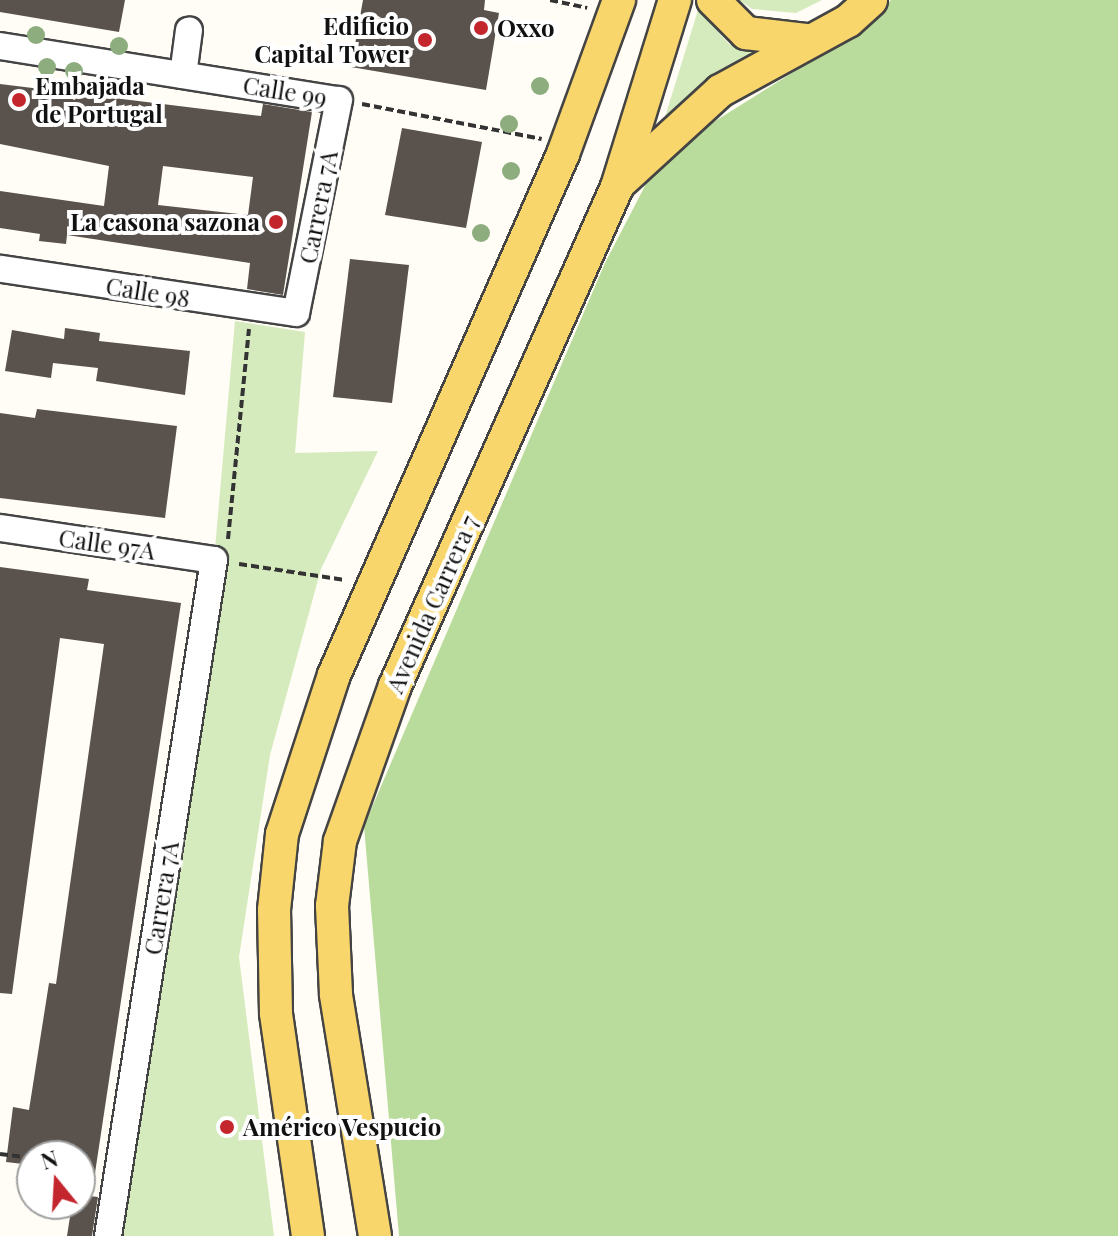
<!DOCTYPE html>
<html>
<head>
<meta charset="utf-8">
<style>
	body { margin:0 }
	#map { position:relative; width:1118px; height:1236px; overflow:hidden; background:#fffdf5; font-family:"Playfair Display",serif }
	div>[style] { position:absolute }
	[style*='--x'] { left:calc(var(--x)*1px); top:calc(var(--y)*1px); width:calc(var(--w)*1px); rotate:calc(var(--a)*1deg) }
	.green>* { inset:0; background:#d5ebbd }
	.forest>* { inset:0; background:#b9dc9c }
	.building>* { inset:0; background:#5a524d }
	.path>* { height:4px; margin-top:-2px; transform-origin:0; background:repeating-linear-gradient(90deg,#333 0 8px,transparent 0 12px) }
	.roads { filter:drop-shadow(2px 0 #444) drop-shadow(-2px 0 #444) drop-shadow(0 2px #444) drop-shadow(0 -2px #444) }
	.minor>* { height:26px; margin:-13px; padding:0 13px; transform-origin:13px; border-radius:13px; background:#fff }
	.major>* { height:32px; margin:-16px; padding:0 16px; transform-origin:16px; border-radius:16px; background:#f9d66b }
	.trees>* { width:18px; height:18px; margin:-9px; border-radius:50%; background:#8dad7f }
	.dots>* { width:22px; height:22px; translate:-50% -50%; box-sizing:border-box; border:4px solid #fff; border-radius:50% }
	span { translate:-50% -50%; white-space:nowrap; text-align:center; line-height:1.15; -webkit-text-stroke:8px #fff; paint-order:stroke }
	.poi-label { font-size:24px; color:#111; font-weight:700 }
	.right { translate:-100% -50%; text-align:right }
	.left { translate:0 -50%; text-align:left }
	.street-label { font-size:24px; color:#111 }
	.north { position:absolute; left:16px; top:1140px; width:80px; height:80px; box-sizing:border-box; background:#fff; border:2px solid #a0a0a0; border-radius:50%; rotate:342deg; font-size:22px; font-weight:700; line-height:32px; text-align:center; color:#111 }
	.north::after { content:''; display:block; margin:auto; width:28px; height:36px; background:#c4262e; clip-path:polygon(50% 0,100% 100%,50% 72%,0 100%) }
</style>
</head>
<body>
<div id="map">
	<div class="green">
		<div style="clip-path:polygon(739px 0,822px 0,796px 13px,752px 9px)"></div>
		<div style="clip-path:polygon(698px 10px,729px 44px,767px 55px,701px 87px,665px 117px)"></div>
		<div style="clip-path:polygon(235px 321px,305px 332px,295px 453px,378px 451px,321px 569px,270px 755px,239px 957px,274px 1236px,108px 1236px,214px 560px)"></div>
	</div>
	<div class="forest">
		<div style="clip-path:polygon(891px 0,1118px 0,1118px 1236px,399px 1236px,364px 826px,605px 263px,661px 155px,843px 41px)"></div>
	</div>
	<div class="building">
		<div style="clip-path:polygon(0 0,125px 0,119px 32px,0 12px)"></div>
		<div style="clip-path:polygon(363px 0,485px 0,484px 10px,499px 13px,486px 90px,351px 67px)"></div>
		<div style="clip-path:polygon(evenodd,0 84px,261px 116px,263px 104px,312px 112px,283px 295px,247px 289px,250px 263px,67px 235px,66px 244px,39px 241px,40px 234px,0 228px,0 191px,104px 206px,109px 166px,0 144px,0 84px,163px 166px,253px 177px,248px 215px,158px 205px,163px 166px)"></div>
		<div style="clip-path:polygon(402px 128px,482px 142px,466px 228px,385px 215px)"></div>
		<div style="clip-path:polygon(350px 259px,409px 265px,392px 403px,333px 397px)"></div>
		<div style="clip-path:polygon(65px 328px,100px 333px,99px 341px,190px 351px,185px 395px,96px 381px,98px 368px,53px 363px,51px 378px,5px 371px,12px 330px,64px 339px)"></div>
		<div style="clip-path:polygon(37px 409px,177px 426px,165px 518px,0 498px,0 413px,35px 418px)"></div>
		<div style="clip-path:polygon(0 567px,89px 579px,87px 590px,181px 603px,92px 1193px,80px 1192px,80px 1156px,32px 1156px,32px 1165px,6px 1162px,13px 1107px,29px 1110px,49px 983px,56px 984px,104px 644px,60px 638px,12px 994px,0 993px)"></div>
		<div style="clip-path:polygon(80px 1195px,98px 1197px,92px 1236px,67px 1236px,72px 1204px,80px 1204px)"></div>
	</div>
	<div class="path">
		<div style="--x:550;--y:0;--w:38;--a:12"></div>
		<div style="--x:362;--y:104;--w:183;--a:11"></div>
		<div style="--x:228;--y:539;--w:211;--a:-84.3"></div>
		<div style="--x:239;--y:564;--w:107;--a:8.6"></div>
		<div style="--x:0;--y:1154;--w:32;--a:7"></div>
		<div style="--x:80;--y:1165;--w:13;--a:9"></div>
	</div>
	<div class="roads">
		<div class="minor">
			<div style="--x:0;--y:46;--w:343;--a:9.1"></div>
			<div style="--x:339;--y:100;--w:217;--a:101.4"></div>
			<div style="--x:296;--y:313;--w:299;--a:-171.5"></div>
			<div style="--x:183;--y:75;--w:45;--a:-82.4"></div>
			<div style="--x:0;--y:528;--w:216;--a:8.5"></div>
			<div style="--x:214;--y:560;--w:684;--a:98.91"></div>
		</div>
		<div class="major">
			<div style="--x:713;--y:0;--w:47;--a:45"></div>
			<div style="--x:746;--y:33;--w:60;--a:6.7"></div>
			<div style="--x:623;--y:180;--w:132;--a:-42.5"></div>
			<div style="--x:720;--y:91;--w:146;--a:-28.7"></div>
			<div style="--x:848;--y:21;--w:31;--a:-42"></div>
			<div style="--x:308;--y:1236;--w:225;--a:-98.2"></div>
			<div style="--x:276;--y:1013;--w:103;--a:-91.1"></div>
			<div style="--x:274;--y:910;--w:76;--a:-84"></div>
			<div style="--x:282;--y:834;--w:167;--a:-71.9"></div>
			<div style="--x:334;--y:675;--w:569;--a:-66.27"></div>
			<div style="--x:563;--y:154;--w:164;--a:-70"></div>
			<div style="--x:375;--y:1236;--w:245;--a:-99.2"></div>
			<div style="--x:336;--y:994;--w:88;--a:-92.6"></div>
			<div style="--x:332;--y:906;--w:65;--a:-83"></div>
			<div style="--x:340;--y:841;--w:164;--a:-70.5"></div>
			<div style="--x:395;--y:686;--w:546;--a:-66.02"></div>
			<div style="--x:617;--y:187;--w:196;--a:-72.8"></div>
		</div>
	</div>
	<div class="trees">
		<div style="left:36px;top:35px"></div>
		<div style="left:119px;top:46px"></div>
		<div style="left:47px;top:67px"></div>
		<div style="left:74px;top:71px"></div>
		<div style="left:540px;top:86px"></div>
		<div style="left:509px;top:124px"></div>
		<div style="left:511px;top:171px"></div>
		<div style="left:481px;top:233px"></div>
	</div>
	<div class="dots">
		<div style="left:481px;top:28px;background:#c4262e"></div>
		<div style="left:425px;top:40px;background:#c4262e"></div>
		<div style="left:19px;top:100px;background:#c4262e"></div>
		<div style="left:276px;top:222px;background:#c4262e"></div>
		<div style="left:227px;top:1127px;background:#c4262e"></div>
	</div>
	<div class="poi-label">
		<span class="right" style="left:409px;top:40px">Edificio<br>Capital Tower</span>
		<span class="left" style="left:497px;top:28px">Oxxo</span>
		<span class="left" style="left:35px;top:100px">Embajada<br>de Portugal</span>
		<span class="right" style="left:260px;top:222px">La casona sazona</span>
		<span class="left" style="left:243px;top:1127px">Américo Vespucio</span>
	</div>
	<div class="street-label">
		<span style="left:285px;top:91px;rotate:9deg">Calle 99</span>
		<span style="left:318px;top:207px;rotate:-79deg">Carrera 7A</span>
		<span style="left:148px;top:292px;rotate:9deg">Calle 98</span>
		<span style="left:107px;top:544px;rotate:8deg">Calle 97A</span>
		<span style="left:432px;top:604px;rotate:-66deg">Avenida Carrera 7</span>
		<span style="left:161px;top:898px;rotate:-81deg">Carrera 7A</span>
	</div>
	<div class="north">N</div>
</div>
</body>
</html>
